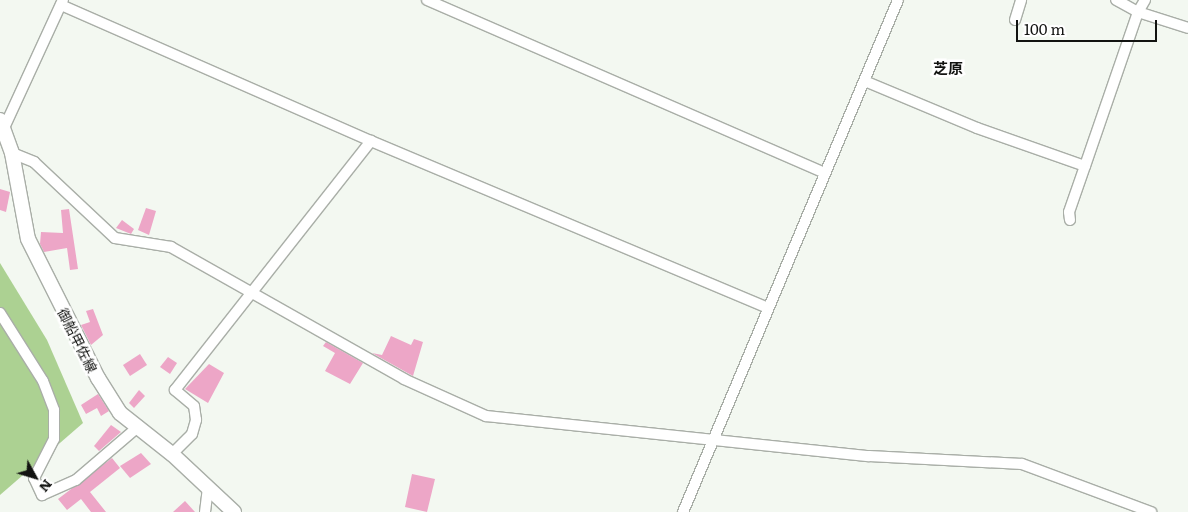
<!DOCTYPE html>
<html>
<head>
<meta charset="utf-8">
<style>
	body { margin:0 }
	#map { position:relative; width:1188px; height:512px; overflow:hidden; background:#f3f8f1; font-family:Literata,"Noto Sans JP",serif }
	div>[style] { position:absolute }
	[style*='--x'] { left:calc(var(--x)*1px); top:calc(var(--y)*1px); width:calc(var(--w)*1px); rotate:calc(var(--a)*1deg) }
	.forest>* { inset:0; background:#acd192 }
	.building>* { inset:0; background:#eda6c7 }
	.roads { filter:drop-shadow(1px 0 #a9aea7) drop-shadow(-1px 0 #a9aea7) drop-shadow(0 1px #a9aea7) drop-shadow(0 -1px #a9aea7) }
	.minor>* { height:10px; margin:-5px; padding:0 5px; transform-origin:5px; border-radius:5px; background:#fff }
	.secondary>* { height:14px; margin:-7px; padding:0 7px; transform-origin:7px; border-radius:7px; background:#fff }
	span { translate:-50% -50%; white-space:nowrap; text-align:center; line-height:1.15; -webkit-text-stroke:5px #fff; paint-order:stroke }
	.street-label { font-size:14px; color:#121311 }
	.neighbourhood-label { font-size:15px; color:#121311; font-weight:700 }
	.north { position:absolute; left:10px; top:452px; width:50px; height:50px; -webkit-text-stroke:4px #fff; paint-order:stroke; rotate:129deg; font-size:14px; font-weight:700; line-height:20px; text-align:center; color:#121311 }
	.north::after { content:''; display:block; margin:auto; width:18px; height:22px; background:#121311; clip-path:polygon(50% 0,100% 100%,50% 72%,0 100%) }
	.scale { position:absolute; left:1016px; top:20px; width:141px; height:22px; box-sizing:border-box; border:2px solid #121311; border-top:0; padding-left:6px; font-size:15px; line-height:18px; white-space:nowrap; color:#121311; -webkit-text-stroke:4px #fff; paint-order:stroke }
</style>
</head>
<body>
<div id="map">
	<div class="forest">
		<div style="clip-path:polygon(0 263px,47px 340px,83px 423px,0 495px)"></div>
	</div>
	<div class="building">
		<div style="clip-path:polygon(0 189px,10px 192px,6px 212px,0 210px)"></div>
		<div style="clip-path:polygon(146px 208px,156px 211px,149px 235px,138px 230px)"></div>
		<div style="clip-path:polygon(69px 209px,78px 269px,70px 270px,67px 248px,44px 252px,40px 244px,41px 232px,63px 233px,61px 210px)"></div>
		<div style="clip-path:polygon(122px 220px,134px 229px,131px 234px,116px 228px)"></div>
		<div style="clip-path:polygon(93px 309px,103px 335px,91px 345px,81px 325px,90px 322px,86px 311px)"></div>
		<div style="clip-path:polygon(391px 336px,411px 345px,414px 339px,423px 342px,413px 376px,372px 353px,382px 355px)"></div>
		<div style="clip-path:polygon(326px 342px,363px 363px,350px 384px,325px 371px,335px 353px,323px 346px)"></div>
		<div style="clip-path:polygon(140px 354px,147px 365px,130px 376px,123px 365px)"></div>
		<div style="clip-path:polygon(168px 357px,177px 363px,170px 374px,160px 367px)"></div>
		<div style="clip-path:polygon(209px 364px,224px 373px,208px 403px,185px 389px)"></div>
		<div style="clip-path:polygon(139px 390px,145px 396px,134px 408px,129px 403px)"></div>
		<div style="clip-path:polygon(98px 394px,109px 411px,101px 416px,97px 408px,86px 414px,81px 405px)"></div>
		<div style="clip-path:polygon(111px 425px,121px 432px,99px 451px,94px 446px)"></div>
		<div style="clip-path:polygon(141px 453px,151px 464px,130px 478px,120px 466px)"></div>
		<div style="clip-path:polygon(112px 458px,120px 468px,90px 492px,106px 512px,91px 512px,81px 499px,67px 510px,58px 499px)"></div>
		<div style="clip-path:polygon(412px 474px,435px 479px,427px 512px,405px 507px)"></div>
		<div style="clip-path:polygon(185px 501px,195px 512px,173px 512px)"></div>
	</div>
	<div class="roads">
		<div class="minor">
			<div style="--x:427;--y:0;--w:432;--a:23.5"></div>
			<div style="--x:1145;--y:0;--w:14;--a:120"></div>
			<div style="--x:1138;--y:12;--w:52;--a:17.7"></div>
			<div style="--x:61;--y:5;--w:339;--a:23.7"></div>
			<div style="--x:1015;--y:20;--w:21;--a:-73"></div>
			<div style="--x:867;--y:82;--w:119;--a:22.7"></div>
			<div style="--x:977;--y:128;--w:114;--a:19.4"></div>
			<div style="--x:1085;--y:166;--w:163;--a:-71"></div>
			<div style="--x:1138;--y:12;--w:25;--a:-151"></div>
			<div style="--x:4;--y:128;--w:141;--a:-65.3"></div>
			<div style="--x:12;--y:153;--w:24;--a:22"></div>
			<div style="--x:34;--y:162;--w:111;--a:43.2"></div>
			<div style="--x:115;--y:238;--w:57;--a:9.1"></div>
			<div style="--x:171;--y:247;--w:268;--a:29.5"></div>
			<div style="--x:404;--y:379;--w:90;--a:24.3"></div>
			<div style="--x:486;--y:416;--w:385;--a:6"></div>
			<div style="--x:869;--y:456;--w:153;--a:3"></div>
			<div style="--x:1022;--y:464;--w:138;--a:20.4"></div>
			<div style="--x:1070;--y:220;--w:8;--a:-97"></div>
			<div style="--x:1069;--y:212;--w:49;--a:-70.8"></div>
			<div style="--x:0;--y:313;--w:80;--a:57.7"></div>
			<div style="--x:43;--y:381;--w:31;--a:69"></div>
			<div style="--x:54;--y:410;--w:29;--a:90"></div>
			<div style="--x:54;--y:439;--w:44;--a:117.1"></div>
			<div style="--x:34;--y:478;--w:19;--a:65"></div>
			<div style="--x:42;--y:495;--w:37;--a:-24"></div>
			<div style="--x:76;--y:480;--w:83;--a:-40.6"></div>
			<div style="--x:172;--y:454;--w:28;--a:-45"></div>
			<div style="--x:192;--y:434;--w:15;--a:-74"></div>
			<div style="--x:196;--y:420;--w:14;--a:-98"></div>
			<div style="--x:194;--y:406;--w:25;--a:-140"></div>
			<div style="--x:175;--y:390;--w:317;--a:-51.8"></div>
			<div style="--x:371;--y:141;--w:428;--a:22.8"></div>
			<div style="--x:205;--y:512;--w:26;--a:-83"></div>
			<div style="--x:683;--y:512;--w:555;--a:-67.22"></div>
		</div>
		<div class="secondary">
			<div style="--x:0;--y:120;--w:35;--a:70"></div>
			<div style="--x:12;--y:153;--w:87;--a:79.5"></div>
			<div style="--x:28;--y:239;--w:156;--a:63.3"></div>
			<div style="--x:98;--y:378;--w:41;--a:57.8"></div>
			<div style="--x:120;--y:413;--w:66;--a:38.3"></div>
			<div style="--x:172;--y:454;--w:85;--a:43.1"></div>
		</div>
	</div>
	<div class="street-label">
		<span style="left:78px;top:340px;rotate:63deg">御船甲佐線</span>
	</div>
	<div class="neighbourhood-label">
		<span style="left:948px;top:68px">芝原</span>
	</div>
	<div class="north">N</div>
	<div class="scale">100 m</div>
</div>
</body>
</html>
